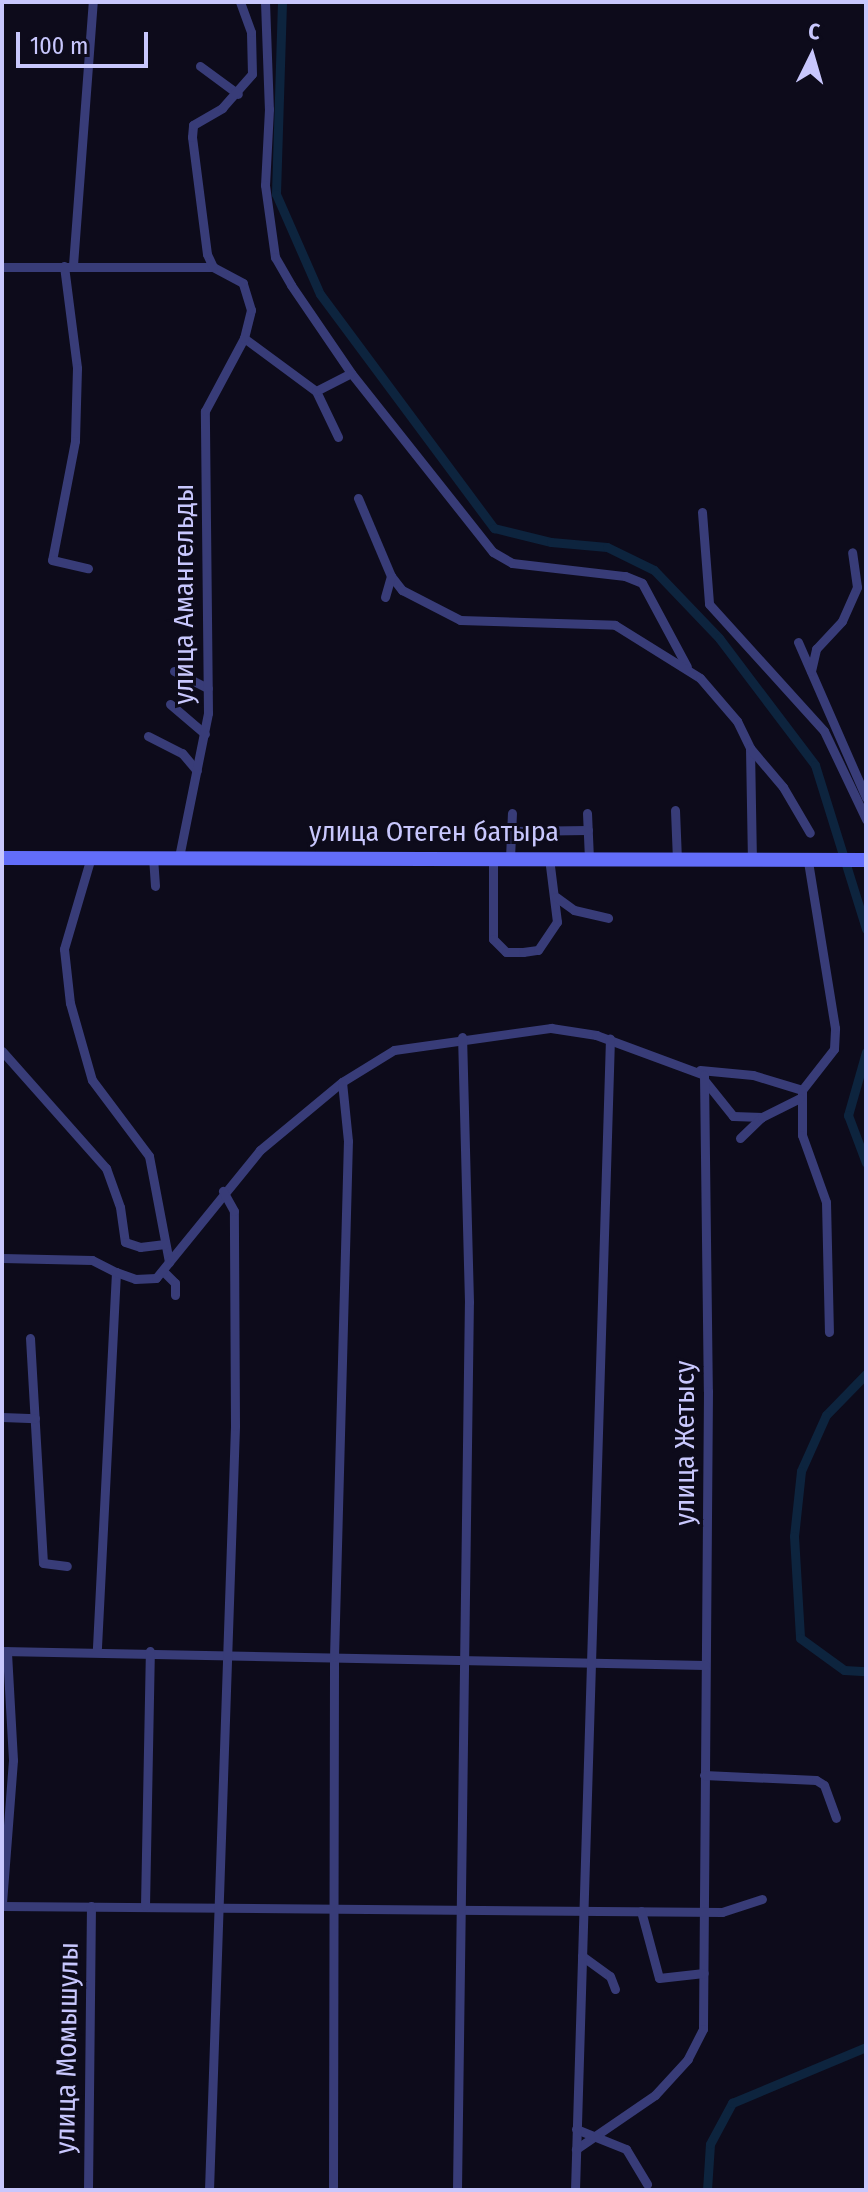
<!DOCTYPE html>
<html>
<head>
<meta charset="utf-8">
<style>
	body { margin:0 }
	#map { position:relative; width:868px; height:2192px; overflow:hidden; background:#0d0b1b; font-family:"Fira Sans Condensed",sans-serif }
	div>[style] { position:absolute }
	[style*='--x'] { left:calc(var(--x)*1px); top:calc(var(--y)*1px); width:calc(var(--w)*1px); rotate:calc(var(--a)*1deg) }
	.canal>* { height:9px; margin:-4.5px; padding:0 4.5px; transform-origin:4.5px; border-radius:4.5px; background:#0d243e }
	.minor>* { height:9px; margin:-4.5px; padding:0 4.5px; transform-origin:4.5px; border-radius:4.5px; background:#383c78 }
	.secondary>* { height:14px; margin:-7px; padding:0 7px; transform-origin:7px; border-radius:7px; background:#626df9 }
	span { translate:-50% -50%; white-space:nowrap; text-align:center; line-height:1.15; -webkit-text-stroke:6px #0d0b1b; paint-order:stroke }
	.street-label { font-size:28px; color:#c8c7fd }
	.frame { position:absolute; inset:0; border:4px solid #c8c7fd; pointer-events:none }
	.north { position:absolute; left:772px; top:16px; width:80px; height:80px; -webkit-text-stroke:6px #0d0b1b; paint-order:stroke; rotate:5deg; font-size:22px; font-weight:700; line-height:32px; text-align:center; color:#c8c7fd }
	.north::after { content:''; display:block; margin:auto; width:28px; height:36px; background:#c8c7fd; clip-path:polygon(50% 0,100% 100%,50% 72%,0 100%) }
	.scale { position:absolute; left:16px; top:32px; width:132px; height:36px; box-sizing:border-box; border:4px solid #c8c7fd; border-top:0; padding-left:10px; font-size:24px; line-height:28px; white-space:nowrap; color:#c8c7fd; -webkit-text-stroke:6px #0d0b1b; paint-order:stroke }
</style>
</head>
<body>
<div id="map">
	<div class="canal">
		<div style="--x:282;--y:2;--w:192;--a:91.8"></div>
		<div style="--x:276;--y:194;--w:109;--a:66.3"></div>
		<div style="--x:320;--y:294;--w:292;--a:53.4"></div>
		<div style="--x:494;--y:528;--w:59;--a:13.8"></div>
		<div style="--x:551;--y:542;--w:56;--a:5.1"></div>
		<div style="--x:607;--y:547;--w:52;--a:26.1"></div>
		<div style="--x:654;--y:570;--w:94;--a:46.3"></div>
		<div style="--x:719;--y:638;--w:159;--a:52.9"></div>
		<div style="--x:815;--y:765;--w:172;--a:72.7"></div>
		<div style="--x:866;--y:1052;--w:66;--a:105.9"></div>
		<div style="--x:848;--y:1115;--w:51;--a:69.4"></div>
		<div style="--x:866;--y:1374;--w:57;--a:134.3"></div>
		<div style="--x:826;--y:1415;--w:61;--a:114.1"></div>
		<div style="--x:801;--y:1471;--w:65;--a:96.1"></div>
		<div style="--x:794;--y:1536;--w:102;--a:86.6"></div>
		<div style="--x:800;--y:1638;--w:54;--a:36"></div>
		<div style="--x:844;--y:1670;--w:22;--a:3"></div>
		<div style="--x:707;--y:2190;--w:46;--a:-86.3"></div>
		<div style="--x:710;--y:2144;--w:47;--a:-61.8"></div>
		<div style="--x:732;--y:2103;--w:145;--a:-22.7"></div>
	</div>
	<div class="minor">
		<div style="--x:265;--y:2;--w:107;--a:87.9"></div>
		<div style="--x:269;--y:109;--w:76;--a:93"></div>
		<div style="--x:265;--y:185;--w:73;--a:82.1"></div>
		<div style="--x:275;--y:257;--w:32;--a:60"></div>
		<div style="--x:291;--y:285;--w:107;--a:55.7"></div>
		<div style="--x:351;--y:373;--w:228;--a:51.6"></div>
		<div style="--x:493;--y:552;--w:22;--a:30"></div>
		<div style="--x:512;--y:563;--w:114;--a:6.6"></div>
		<div style="--x:625;--y:576;--w:18;--a:22"></div>
		<div style="--x:642;--y:583;--w:95;--a:61.8"></div>
		<div style="--x:200;--y:66;--w:47;--a:36.4"></div>
		<div style="--x:73;--y:265;--w:264;--a:-85.7"></div>
		<div style="--x:64;--y:266;--w:103;--a:82.7"></div>
		<div style="--x:77;--y:368;--w:73;--a:91.6"></div>
		<div style="--x:75;--y:441;--w:121;--a:100.9"></div>
		<div style="--x:52;--y:560;--w:37;--a:13"></div>
		<div style="--x:2;--y:267;--w:211;--a:0"></div>
		<div style="--x:244;--y:338;--w:89;--a:36.4"></div>
		<div style="--x:316;--y:391;--w:51;--a:64.4"></div>
		<div style="--x:316;--y:391;--w:39;--a:-27"></div>
		<div style="--x:358;--y:498;--w:85;--a:67.1"></div>
		<div style="--x:391;--y:576;--w:18;--a:52"></div>
		<div style="--x:402;--y:590;--w:65;--a:27.3"></div>
		<div style="--x:460;--y:620;--w:155;--a:1.8"></div>
		<div style="--x:615;--y:625;--w:100;--a:31.9"></div>
		<div style="--x:700;--y:678;--w:57;--a:49.3"></div>
		<div style="--x:737;--y:721;--w:30;--a:64"></div>
		<div style="--x:750;--y:748;--w:113;--a:89"></div>
		<div style="--x:702;--y:512;--w:92;--a:85.6"></div>
		<div style="--x:709;--y:604;--w:171;--a:47.8"></div>
		<div style="--x:824;--y:731;--w:98;--a:64.5"></div>
		<div style="--x:385;--y:597;--w:22;--a:-74"></div>
		<div style="--x:798;--y:642;--w:170;--a:66.4"></div>
		<div style="--x:174;--y:671;--w:38;--a:27"></div>
		<div style="--x:811;--y:671;--w:23;--a:-77"></div>
		<div style="--x:816;--y:649;--w:38;--a:-47"></div>
		<div style="--x:842;--y:621;--w:37;--a:-66"></div>
		<div style="--x:857;--y:587;--w:35;--a:-98"></div>
		<div style="--x:170;--y:704;--w:46;--a:40.6"></div>
		<div style="--x:148;--y:736;--w:38;--a:27"></div>
		<div style="--x:182;--y:753;--w:23;--a:50"></div>
		<div style="--x:750;--y:748;--w:51;--a:49.8"></div>
		<div style="--x:783;--y:787;--w:53;--a:59.6"></div>
		<div style="--x:675;--y:810;--w:50;--a:87.7"></div>
		<div style="--x:587;--y:813;--w:45;--a:87.5"></div>
		<div style="--x:513;--y:831;--w:75;--a:-0.8"></div>
		<div style="--x:91;--y:857;--w:96;--a:106.4"></div>
		<div style="--x:64;--y:949;--w:54;--a:83.7"></div>
		<div style="--x:70;--y:1003;--w:80;--a:74.1"></div>
		<div style="--x:92;--y:1080;--w:95;--a:53.1"></div>
		<div style="--x:149;--y:1156;--w:108;--a:79.3"></div>
		<div style="--x:153;--y:857;--w:29;--a:86"></div>
		<div style="--x:179;--y:857;--w:147;--a:-78.6"></div>
		<div style="--x:208;--y:713;--w:302;--a:-90.6"></div>
		<div style="--x:205;--y:411;--w:83;--a:-61.9"></div>
		<div style="--x:244;--y:338;--w:29;--a:-76"></div>
		<div style="--x:251;--y:310;--w:28;--a:-107"></div>
		<div style="--x:243;--y:283;--w:34;--a:-152"></div>
		<div style="--x:213;--y:267;--w:14;--a:-115"></div>
		<div style="--x:207;--y:254;--w:118;--a:-97.3"></div>
		<div style="--x:192;--y:137;--w:12;--a:-85"></div>
		<div style="--x:193;--y:125;--w:34;--a:-30"></div>
		<div style="--x:222;--y:108;--w:45;--a:-48.6"></div>
		<div style="--x:252;--y:74;--w:42;--a:-91.4"></div>
		<div style="--x:251;--y:32;--w:32;--a:-110"></div>
		<div style="--x:493;--y:858;--w:81;--a:90"></div>
		<div style="--x:493;--y:939;--w:18;--a:45"></div>
		<div style="--x:506;--y:952;--w:17;--a:0"></div>
		<div style="--x:523;--y:952;--w:15;--a:-8"></div>
		<div style="--x:538;--y:950;--w:34;--a:-56"></div>
		<div style="--x:557;--y:922;--w:64;--a:-97.1"></div>
		<div style="--x:510;--y:858;--w:45;--a:-87.5"></div>
		<div style="--x:556;--y:897;--w:22;--a:36"></div>
		<div style="--x:574;--y:910;--w:35;--a:13"></div>
		<div style="--x:2;--y:1051;--w:157;--a:48.4"></div>
		<div style="--x:106;--y:1168;--w:41;--a:70.3"></div>
		<div style="--x:120;--y:1207;--w:35;--a:82"></div>
		<div style="--x:125;--y:1242;--w:16;--a:18"></div>
		<div style="--x:140;--y:1247;--w:25;--a:-7"></div>
		<div style="--x:700;--y:1070;--w:53;--a:5.4"></div>
		<div style="--x:753;--y:1075;--w:51;--a:17"></div>
		<div style="--x:802;--y:1090;--w:52;--a:-52"></div>
		<div style="--x:834;--y:1049;--w:21;--a:-87"></div>
		<div style="--x:835;--y:1028;--w:168;--a:-99.2"></div>
		<div style="--x:705;--y:1081;--w:45;--a:51.3"></div>
		<div style="--x:733;--y:1116;--w:29;--a:2"></div>
		<div style="--x:802;--y:1090;--w:45;--a:90"></div>
		<div style="--x:802;--y:1135;--w:71;--a:70.3"></div>
		<div style="--x:826;--y:1202;--w:130;--a:88.7"></div>
		<div style="--x:740;--y:1138;--w:30;--a:-44"></div>
		<div style="--x:762;--y:1117;--w:42;--a:-26.6"></div>
		<div style="--x:2;--y:1258;--w:90;--a:1.3"></div>
		<div style="--x:92;--y:1260;--w:27;--a:27"></div>
		<div style="--x:116;--y:1272;--w:378;--a:92.9"></div>
		<div style="--x:163;--y:1271;--w:17;--a:45"></div>
		<div style="--x:175;--y:1283;--w:12;--a:90"></div>
		<div style="--x:116;--y:1272;--w:20;--a:20"></div>
		<div style="--x:135;--y:1279;--w:21;--a:-3"></div>
		<div style="--x:156;--y:1278;--w:165;--a:-50.9"></div>
		<div style="--x:260;--y:1150;--w:107;--a:-39.7"></div>
		<div style="--x:342;--y:1082;--w:61;--a:-31.6"></div>
		<div style="--x:394;--y:1050;--w:159;--a:-8"></div>
		<div style="--x:551;--y:1028;--w:46;--a:8.8"></div>
		<div style="--x:596;--y:1035;--w:115;--a:20.3"></div>
		<div style="--x:704;--y:1075;--w:316;--a:89.3"></div>
		<div style="--x:708;--y:1391;--w:638;--a:90.45"></div>
		<div style="--x:703;--y:2029;--w:34;--a:117"></div>
		<div style="--x:688;--y:2059;--w:49;--a:132.5"></div>
		<div style="--x:655;--y:2095;--w:96;--a:145.6"></div>
		<div style="--x:30;--y:1338;--w:225;--a:86.7"></div>
		<div style="--x:43;--y:1563;--w:24;--a:7"></div>
		<div style="--x:2;--y:1417;--w:33;--a:2"></div>
		<div style="--x:2;--y:1651;--w:703;--a:1.14"></div>
		<div style="--x:704;--y:1775;--w:112;--a:2.6"></div>
		<div style="--x:816;--y:1780;--w:9;--a:32"></div>
		<div style="--x:824;--y:1785;--w:35;--a:70"></div>
		<div style="--x:2;--y:1903;--w:143;--a:-85.6"></div>
		<div style="--x:13;--y:1760;--w:109;--a:-93.2"></div>
		<div style="--x:2;--y:1906;--w:720;--a:0.48"></div>
		<div style="--x:722;--y:1912;--w:42;--a:-18"></div>
		<div style="--x:145;--y:1906;--w:255;--a:-88.9"></div>
		<div style="--x:641;--y:1911;--w:69;--a:75"></div>
		<div style="--x:659;--y:1978;--w:45;--a:-6.3"></div>
		<div style="--x:582;--y:1956;--w:34;--a:36"></div>
		<div style="--x:610;--y:1976;--w:14;--a:69"></div>
		<div style="--x:576;--y:2129;--w:54;--a:21.8"></div>
		<div style="--x:626;--y:2149;--w:41;--a:59"></div>
		<div style="--x:88;--y:2190;--w:284;--a:-89.4"></div>
		<div style="--x:209;--y:2190;--w:764;--a:-88.05"></div>
		<div style="--x:235;--y:1426;--w:215;--a:-90.3"></div>
		<div style="--x:234;--y:1211;--w:23;--a:-119"></div>
		<div style="--x:333;--y:2190;--w:533;--a:-89.89"></div>
		<div style="--x:334;--y:1657;--w:516;--a:-88.45"></div>
		<div style="--x:348;--y:1141;--w:59;--a:-95.8"></div>
		<div style="--x:457;--y:2190;--w:888;--a:-89.23"></div>
		<div style="--x:469;--y:1302;--w:265;--a:-91.5"></div>
		<div style="--x:575;--y:2190;--w:1152;--a:-88.26"></div>
	</div>
	<div class="secondary">
		<div style="--x:2;--y:858;--w:864;--a:0.13"></div>
	</div>
	<div class="street-label">
		<span style="left:184px;top:594px;rotate:-90deg">улица Амангельды</span>
		<span style="left:434px;top:832px">улица Отеген батыра</span>
		<span style="left:685px;top:1443px;rotate:-90deg">улица Жетысу</span>
		<span style="left:67px;top:2048px;rotate:-89deg">улица Момышулы</span>
	</div>
	<div class="frame"></div>
	<div class="north">С</div>
	<div class="scale">100 m</div>
</div>
</body>
</html>
